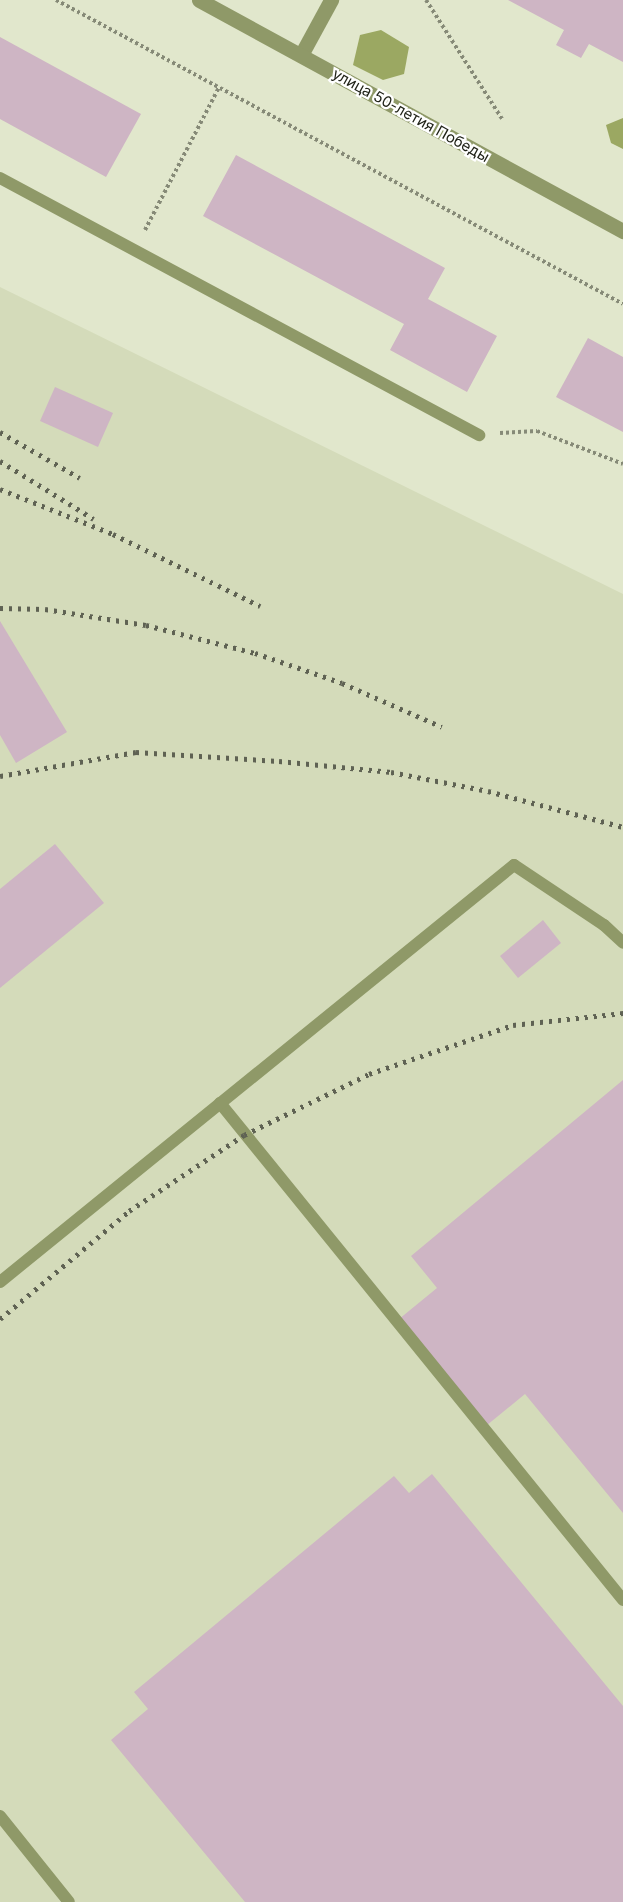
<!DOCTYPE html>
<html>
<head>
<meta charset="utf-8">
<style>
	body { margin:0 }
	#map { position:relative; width:623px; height:1902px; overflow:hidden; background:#e1e7cc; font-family:Inter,sans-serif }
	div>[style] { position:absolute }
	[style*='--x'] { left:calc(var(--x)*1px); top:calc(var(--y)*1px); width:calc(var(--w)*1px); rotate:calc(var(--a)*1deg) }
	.built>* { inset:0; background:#d4dbba }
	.forest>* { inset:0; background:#9ba862 }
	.building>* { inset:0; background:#ceb5c4 }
	.path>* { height:4px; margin-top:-2px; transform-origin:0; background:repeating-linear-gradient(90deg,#868a77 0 3px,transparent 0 6px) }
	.service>* { height:12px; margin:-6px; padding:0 6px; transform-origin:6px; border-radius:6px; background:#8f9968 }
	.minor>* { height:15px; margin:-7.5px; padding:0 7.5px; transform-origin:7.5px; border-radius:7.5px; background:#8f9968 }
	.tertiary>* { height:15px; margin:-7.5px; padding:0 7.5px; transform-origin:7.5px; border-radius:7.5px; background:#8f9968 }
	.rail>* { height:4.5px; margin-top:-2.25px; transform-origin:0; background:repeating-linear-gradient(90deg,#5f6253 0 3px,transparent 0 9px) }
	span { translate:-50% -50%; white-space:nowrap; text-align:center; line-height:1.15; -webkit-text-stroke:4.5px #fff; paint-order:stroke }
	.street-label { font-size:15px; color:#212319 }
</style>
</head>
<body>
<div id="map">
	<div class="built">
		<div style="clip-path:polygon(0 287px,623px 594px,623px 1902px,0 1902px)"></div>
	</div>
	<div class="forest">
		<div style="clip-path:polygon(381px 30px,409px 47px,404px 74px,383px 80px,353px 65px,360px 35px)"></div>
		<div style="clip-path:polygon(623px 118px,623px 149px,611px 143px,606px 125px)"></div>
	</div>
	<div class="building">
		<div style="clip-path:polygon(508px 0,623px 0,623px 62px,589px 44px,581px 58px,556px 45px,564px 30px)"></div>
		<div style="clip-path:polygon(0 37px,141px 114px,106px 177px,0 119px)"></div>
		<div style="clip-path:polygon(236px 155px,445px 268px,428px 299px,497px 336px,467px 392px,390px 350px,404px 324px,203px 216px)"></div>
		<div style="clip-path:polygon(588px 338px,623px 357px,623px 432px,556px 397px)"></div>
		<div style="clip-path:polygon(55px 387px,113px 413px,98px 447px,40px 421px)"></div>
		<div style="clip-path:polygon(0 621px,67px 732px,16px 763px,0 735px)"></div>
		<div style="clip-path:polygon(55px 844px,104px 903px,0 988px,0 889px)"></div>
		<div style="clip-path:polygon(543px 920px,561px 943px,518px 978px,500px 956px)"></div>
		<div style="clip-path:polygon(623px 1080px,623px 1513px,525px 1394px,481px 1430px,393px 1324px,437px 1288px,411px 1256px)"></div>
		<div style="clip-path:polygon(432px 1474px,623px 1706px,623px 1902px,245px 1902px,111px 1740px,148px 1709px,134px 1692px,394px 1476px,409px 1493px)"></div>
	</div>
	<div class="path">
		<div style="--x:56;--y:0;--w:643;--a:28.2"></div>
		<div style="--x:426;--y:0;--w:141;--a:57.4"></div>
		<div style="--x:145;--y:230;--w:161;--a:-62.6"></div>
		<div style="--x:500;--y:433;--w:37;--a:-3"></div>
		<div style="--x:537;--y:431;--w:92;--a:21"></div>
	</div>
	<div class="service">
		<div style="--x:0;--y:178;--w:544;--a:28.22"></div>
		<div style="--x:220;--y:1103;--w:640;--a:50.96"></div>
		<div style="--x:0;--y:1282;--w:662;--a:-39.05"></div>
		<div style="--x:514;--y:865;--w:108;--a:33.7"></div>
		<div style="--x:604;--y:925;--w:26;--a:43"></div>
		<div style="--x:0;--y:1816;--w:110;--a:51.3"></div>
	</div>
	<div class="minor">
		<div style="--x:301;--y:55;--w:63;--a:-61.4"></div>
	</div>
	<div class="tertiary">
		<div style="--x:199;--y:0;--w:483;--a:28.6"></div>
	</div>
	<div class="rail">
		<div style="--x:0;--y:432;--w:92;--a:29.9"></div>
		<div style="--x:0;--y:461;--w:110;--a:31.7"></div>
		<div style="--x:0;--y:489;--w:122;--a:21.7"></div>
		<div style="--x:113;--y:534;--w:164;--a:26.1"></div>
		<div style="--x:0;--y:608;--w:45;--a:1.3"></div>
		<div style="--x:45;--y:609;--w:102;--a:9"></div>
		<div style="--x:146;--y:625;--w:113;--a:14.4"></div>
		<div style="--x:255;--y:653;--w:92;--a:19"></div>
		<div style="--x:342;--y:683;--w:109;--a:23.7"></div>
		<div style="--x:0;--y:776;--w:138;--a:-10"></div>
		<div style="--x:136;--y:752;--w:143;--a:3.6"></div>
		<div style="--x:279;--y:761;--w:113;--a:5.6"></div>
		<div style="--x:391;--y:772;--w:99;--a:11.1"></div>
		<div style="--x:488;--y:791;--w:140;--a:14.9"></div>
		<div style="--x:0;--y:1319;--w:168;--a:-39.9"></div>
		<div style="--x:129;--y:1211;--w:138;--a:-33.5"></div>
		<div style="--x:244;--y:1135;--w:139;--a:-26"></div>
		<div style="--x:369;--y:1074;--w:152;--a:-18.8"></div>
		<div style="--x:513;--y:1025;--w:111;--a:-6.2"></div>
	</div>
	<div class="street-label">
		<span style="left:411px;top:115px;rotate:29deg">улица 50-летия Победы</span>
	</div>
</div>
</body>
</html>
